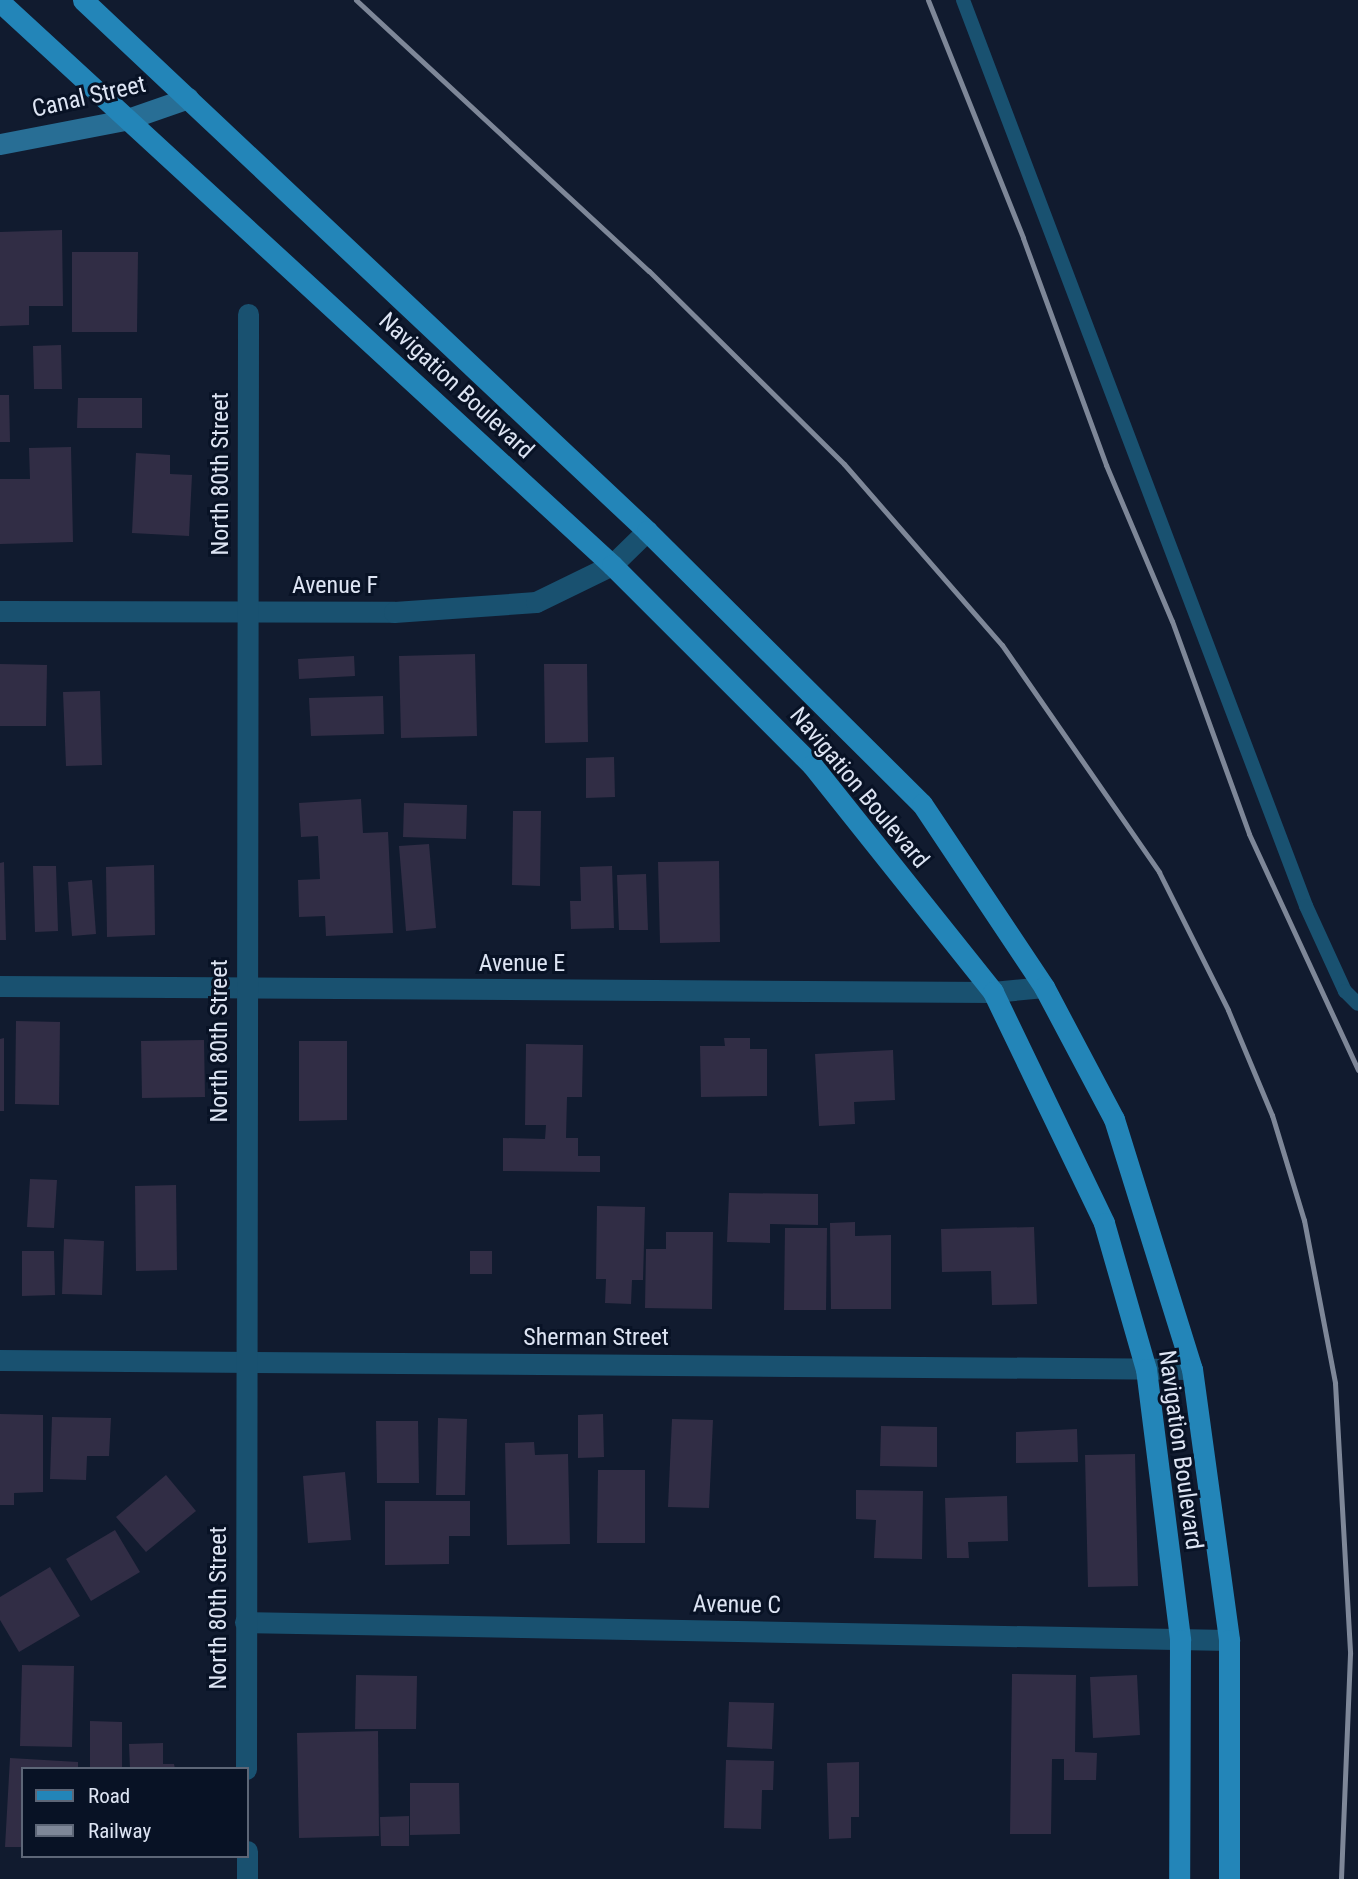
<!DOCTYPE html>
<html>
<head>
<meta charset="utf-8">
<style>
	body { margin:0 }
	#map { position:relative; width:1358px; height:1879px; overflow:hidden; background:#111b2f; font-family:"Roboto Condensed",sans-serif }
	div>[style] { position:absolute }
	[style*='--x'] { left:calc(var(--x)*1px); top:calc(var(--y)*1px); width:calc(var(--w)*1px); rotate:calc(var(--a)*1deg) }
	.building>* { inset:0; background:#312d45 }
	.lane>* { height:14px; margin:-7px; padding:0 7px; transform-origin:7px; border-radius:7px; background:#195170 }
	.street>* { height:21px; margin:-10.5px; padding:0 10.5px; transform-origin:10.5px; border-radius:10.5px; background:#195170 }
	.secondary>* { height:21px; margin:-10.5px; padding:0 10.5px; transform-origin:10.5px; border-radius:10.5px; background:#286e95 }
	.primary>* { height:21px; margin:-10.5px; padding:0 10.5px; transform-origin:10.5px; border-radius:10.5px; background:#2385b8 }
	.rail>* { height:5px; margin:-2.5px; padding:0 2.5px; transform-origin:2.5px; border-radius:2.5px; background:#7e8798 }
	span { translate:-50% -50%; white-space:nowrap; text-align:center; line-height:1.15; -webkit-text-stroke:6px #081225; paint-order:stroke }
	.street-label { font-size:24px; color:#dde4f3 }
	.legend { position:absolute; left:21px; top:1767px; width:228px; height:91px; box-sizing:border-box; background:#081225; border:2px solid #5d6677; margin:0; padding:9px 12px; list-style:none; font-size:21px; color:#dde4f3 }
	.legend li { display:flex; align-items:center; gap:14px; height:35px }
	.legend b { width:35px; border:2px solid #5d6677 }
</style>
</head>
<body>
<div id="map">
	<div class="building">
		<div style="clip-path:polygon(62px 230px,63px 306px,29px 306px,29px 325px,0 326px,0 232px)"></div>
		<div style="clip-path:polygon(72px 252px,138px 252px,137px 332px,72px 332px)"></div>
		<div style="clip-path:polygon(61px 345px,62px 389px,34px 389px,33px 346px)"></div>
		<div style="clip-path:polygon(0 395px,9px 395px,10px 442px,0 442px)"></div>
		<div style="clip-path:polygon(78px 398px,142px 398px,142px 428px,77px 428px)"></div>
		<div style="clip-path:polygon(71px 447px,73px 542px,0 544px,0 479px,30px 479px,29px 448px)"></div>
		<div style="clip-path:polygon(136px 453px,170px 455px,170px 474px,192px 475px,189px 536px,132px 533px)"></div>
		<div style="clip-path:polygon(475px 654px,477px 736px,401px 738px,399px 656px)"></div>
		<div style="clip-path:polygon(354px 656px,355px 676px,299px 679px,298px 659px)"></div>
		<div style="clip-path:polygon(0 664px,47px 665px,46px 726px,0 726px)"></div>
		<div style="clip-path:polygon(544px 664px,587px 664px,588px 742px,545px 743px)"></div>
		<div style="clip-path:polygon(100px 691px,102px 765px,66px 766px,63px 692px)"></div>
		<div style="clip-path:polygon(383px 696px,384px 734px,311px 736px,309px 698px)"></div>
		<div style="clip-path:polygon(614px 757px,615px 797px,586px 798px,586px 758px)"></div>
		<div style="clip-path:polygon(361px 799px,363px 833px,388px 832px,393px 933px,326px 936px,325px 916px,299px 917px,298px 880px,320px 879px,318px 836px,301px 837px,299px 803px)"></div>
		<div style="clip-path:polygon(404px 803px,467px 805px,466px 839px,403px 837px)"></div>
		<div style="clip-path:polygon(513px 811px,541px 811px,540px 886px,512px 885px)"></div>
		<div style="clip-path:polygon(429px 844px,436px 928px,406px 931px,399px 846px)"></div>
		<div style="clip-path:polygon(719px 861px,720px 942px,660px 943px,658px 862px)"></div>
		<div style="clip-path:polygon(4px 862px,6px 940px,0 940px,0 863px)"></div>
		<div style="clip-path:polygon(154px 865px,155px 935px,107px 937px,106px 867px)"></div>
		<div style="clip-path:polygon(33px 866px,56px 866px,58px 931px,35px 932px)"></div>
		<div style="clip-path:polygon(612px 866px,614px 928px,571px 929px,570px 901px,581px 901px,580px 867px)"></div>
		<div style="clip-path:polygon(646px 874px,648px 930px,619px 930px,617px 875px)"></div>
		<div style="clip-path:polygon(92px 880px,96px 934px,72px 936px,68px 882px)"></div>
		<div style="clip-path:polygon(16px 1021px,60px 1022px,59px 1105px,15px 1104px)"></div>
		<div style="clip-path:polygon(4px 1038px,4px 1111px,0 1111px,0 1039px)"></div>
		<div style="clip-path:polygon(724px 1038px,750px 1038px,750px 1049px,767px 1049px,767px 1096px,701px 1097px,700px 1046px,725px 1046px)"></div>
		<div style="clip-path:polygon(204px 1040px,205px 1097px,142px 1098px,141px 1041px)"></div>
		<div style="clip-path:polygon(299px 1041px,347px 1041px,347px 1120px,299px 1121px)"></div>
		<div style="clip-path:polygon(526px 1044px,583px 1045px,582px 1097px,567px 1097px,566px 1138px,578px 1138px,578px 1156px,600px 1156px,600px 1172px,503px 1171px,503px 1138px,545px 1139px,546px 1125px,525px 1125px)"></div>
		<div style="clip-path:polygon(893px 1050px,895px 1100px,854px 1102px,855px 1124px,819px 1126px,815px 1054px)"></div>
		<div style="clip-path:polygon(30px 1179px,57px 1180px,54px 1228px,27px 1227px)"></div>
		<div style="clip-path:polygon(176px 1185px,177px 1270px,136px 1271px,135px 1186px)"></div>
		<div style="clip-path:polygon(729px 1193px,818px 1194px,818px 1225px,770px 1224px,770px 1243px,727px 1242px)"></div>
		<div style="clip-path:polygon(597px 1206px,645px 1207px,643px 1280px,632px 1280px,631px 1304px,605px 1303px,606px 1279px,596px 1279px)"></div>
		<div style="clip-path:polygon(855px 1222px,855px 1236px,891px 1235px,891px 1309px,831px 1309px,830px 1223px)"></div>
		<div style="clip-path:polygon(1034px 1227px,1037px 1304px,992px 1305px,991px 1271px,942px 1272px,941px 1229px)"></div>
		<div style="clip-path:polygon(785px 1228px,827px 1228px,826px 1310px,784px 1310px)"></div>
		<div style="clip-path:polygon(666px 1232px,713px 1232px,712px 1309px,645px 1308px,646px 1249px,666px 1249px)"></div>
		<div style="clip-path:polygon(64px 1239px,104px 1241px,102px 1295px,62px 1294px)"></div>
		<div style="clip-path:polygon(22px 1251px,54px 1251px,55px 1295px,22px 1296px)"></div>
		<div style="clip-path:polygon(470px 1251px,492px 1251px,492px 1274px,470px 1274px)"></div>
		<div style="clip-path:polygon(0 1414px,43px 1415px,43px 1492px,14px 1493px,14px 1505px,0 1505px)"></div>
		<div style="clip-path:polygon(603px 1414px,604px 1457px,578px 1458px,578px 1415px)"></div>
		<div style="clip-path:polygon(52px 1417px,111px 1418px,109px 1456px,87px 1456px,86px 1480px,50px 1479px)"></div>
		<div style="clip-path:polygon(438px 1418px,467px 1419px,465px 1495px,436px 1495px)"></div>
		<div style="clip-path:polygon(672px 1419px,713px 1420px,709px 1508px,668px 1507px)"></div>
		<div style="clip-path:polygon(376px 1421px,418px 1421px,419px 1483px,377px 1483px)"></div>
		<div style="clip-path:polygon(881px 1426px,937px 1427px,937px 1467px,880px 1466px)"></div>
		<div style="clip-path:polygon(1077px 1429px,1078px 1462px,1016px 1463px,1016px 1432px)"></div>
		<div style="clip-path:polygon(534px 1442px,535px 1455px,568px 1454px,570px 1544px,507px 1545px,505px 1443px)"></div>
		<div style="clip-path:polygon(1135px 1454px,1138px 1586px,1088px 1587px,1085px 1455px)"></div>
		<div style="clip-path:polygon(598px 1470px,645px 1470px,645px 1543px,597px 1543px)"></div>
		<div style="clip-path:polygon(345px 1472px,351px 1540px,308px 1543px,303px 1476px)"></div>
		<div style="clip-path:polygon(166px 1475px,196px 1511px,146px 1552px,116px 1517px)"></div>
		<div style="clip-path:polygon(856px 1490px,923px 1491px,922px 1559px,874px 1558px,876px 1520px,856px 1519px)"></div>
		<div style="clip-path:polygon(1007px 1496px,1008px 1541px,968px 1542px,969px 1558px,947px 1558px,945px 1498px)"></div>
		<div style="clip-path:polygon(385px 1501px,470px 1501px,470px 1536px,449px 1536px,449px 1564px,385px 1565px)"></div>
		<div style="clip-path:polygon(115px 1530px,140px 1572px,91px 1601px,66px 1559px)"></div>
		<div style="clip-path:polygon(50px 1567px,80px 1616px,19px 1652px,0 1620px,0 1597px)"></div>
		<div style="clip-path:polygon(22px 1665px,74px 1666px,72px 1747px,20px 1746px)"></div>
		<div style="clip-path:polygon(1012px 1674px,1076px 1675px,1075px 1752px,1097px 1753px,1096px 1780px,1064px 1780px,1064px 1759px,1052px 1759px,1051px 1834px,1010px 1834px)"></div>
		<div style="clip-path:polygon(356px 1675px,417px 1676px,416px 1729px,355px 1729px)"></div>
		<div style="clip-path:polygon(1137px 1675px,1140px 1735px,1093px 1738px,1090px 1677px)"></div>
		<div style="clip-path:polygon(729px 1702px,774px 1703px,772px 1749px,727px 1747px)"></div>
		<div style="clip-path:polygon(90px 1721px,122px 1722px,122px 1769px,90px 1769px)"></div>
		<div style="clip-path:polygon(378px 1731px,379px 1836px,299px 1838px,297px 1733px)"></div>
		<div style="clip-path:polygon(163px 1743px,163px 1764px,174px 1764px,175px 1769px,130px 1769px,129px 1744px)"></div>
		<div style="clip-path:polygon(10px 1758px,78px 1762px,78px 1769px,23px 1769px,23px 1847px,5px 1847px)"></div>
		<div style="clip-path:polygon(726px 1760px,774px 1761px,773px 1790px,762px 1790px,761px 1829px,724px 1828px)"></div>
		<div style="clip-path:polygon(859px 1762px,859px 1817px,851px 1817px,851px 1838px,829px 1839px,827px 1763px)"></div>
		<div style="clip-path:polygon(410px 1783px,459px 1783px,460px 1834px,410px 1835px)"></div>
		<div style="clip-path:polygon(409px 1816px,409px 1846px,381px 1846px,380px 1817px)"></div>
	</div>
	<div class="lane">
		<div style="--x:963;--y:0;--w:969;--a:69.26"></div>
		<div style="--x:1306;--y:906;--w:94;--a:65.4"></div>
		<div style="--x:1345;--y:991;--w:18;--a:45"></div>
	</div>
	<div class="street">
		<div style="--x:0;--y:611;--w:394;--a:0.1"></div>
		<div style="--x:394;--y:612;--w:142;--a:-4"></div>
		<div style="--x:536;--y:602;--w:85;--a:-26"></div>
		<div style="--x:612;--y:565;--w:49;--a:-44.2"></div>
		<div style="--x:0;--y:986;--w:993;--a:0.35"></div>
		<div style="--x:993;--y:992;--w:51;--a:-5.6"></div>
		<div style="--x:0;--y:1360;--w:1192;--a:0.43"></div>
		<div style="--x:245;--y:1622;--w:984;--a:1.05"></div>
		<div style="--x:246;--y:1769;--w:1455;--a:-89.92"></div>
		<div style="--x:247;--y:1851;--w:28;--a:90"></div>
	</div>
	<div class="secondary">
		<div style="--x:0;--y:144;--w:127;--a:-10.9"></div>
		<div style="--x:125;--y:120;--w:67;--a:-19.2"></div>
	</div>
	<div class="primary">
		<div style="--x:83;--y:0;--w:775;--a:43.27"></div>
		<div style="--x:647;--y:531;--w:387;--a:44.8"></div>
		<div style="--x:922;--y:804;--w:220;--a:56.3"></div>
		<div style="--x:1044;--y:987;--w:149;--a:62.1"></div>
		<div style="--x:1114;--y:1119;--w:262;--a:72.7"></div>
		<div style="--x:1192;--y:1369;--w:274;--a:82.2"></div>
		<div style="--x:1229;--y:1640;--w:239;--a:90"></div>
		<div style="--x:0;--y:2;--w:832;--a:42.61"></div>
		<div style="--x:612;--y:565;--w:283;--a:45"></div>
		<div style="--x:812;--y:765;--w:290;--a:51.4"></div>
		<div style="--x:993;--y:992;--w:256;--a:64.3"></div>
		<div style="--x:1104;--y:1223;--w:152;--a:74"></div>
		<div style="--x:1146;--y:1369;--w:273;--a:82.8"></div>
		<div style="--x:1180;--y:1640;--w:239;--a:90.2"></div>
	</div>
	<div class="rail">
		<div style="--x:356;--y:0;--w:399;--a:42.8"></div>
		<div style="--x:649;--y:271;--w:274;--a:44.7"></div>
		<div style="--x:844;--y:464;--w:240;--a:48.9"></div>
		<div style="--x:1002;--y:645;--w:276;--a:55.3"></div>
		<div style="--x:1159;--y:872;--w:154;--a:63.4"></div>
		<div style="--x:1228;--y:1010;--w:114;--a:67.3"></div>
		<div style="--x:1272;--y:1115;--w:110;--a:73.1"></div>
		<div style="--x:1304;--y:1220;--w:166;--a:79.2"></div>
		<div style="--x:1335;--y:1383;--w:271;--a:86.8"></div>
		<div style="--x:1350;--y:1654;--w:225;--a:92.3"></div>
		<div style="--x:928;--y:0;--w:256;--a:68.2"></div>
		<div style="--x:1023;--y:238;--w:242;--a:69.9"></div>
		<div style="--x:1106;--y:465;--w:169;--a:67.1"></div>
		<div style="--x:1172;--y:621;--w:226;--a:70.1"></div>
		<div style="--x:1249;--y:834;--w:260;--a:65.2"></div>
	</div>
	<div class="street-label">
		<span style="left:89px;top:97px;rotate:-13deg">Canal Street</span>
		<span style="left:456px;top:386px;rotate:43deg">Navigation Boulevard</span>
		<span style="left:221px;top:474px;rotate:-90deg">North 80th Street</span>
		<span style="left:335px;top:586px">Avenue F</span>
		<span style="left:859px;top:788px;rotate:50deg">Navigation Boulevard</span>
		<span style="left:522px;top:964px">Avenue E</span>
		<span style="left:220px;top:1041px;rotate:-90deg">North 80th Street</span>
		<span style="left:596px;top:1338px">Sherman Street</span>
		<span style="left:1180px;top:1450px;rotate:82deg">Navigation Boulevard</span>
		<span style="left:737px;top:1605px;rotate:1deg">Avenue C</span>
		<span style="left:219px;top:1608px;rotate:-90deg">North 80th Street</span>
	</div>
	<ul class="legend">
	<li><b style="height:9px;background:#2385b8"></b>Road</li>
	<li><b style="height:9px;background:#7e8798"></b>Railway</li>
	</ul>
</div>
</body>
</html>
